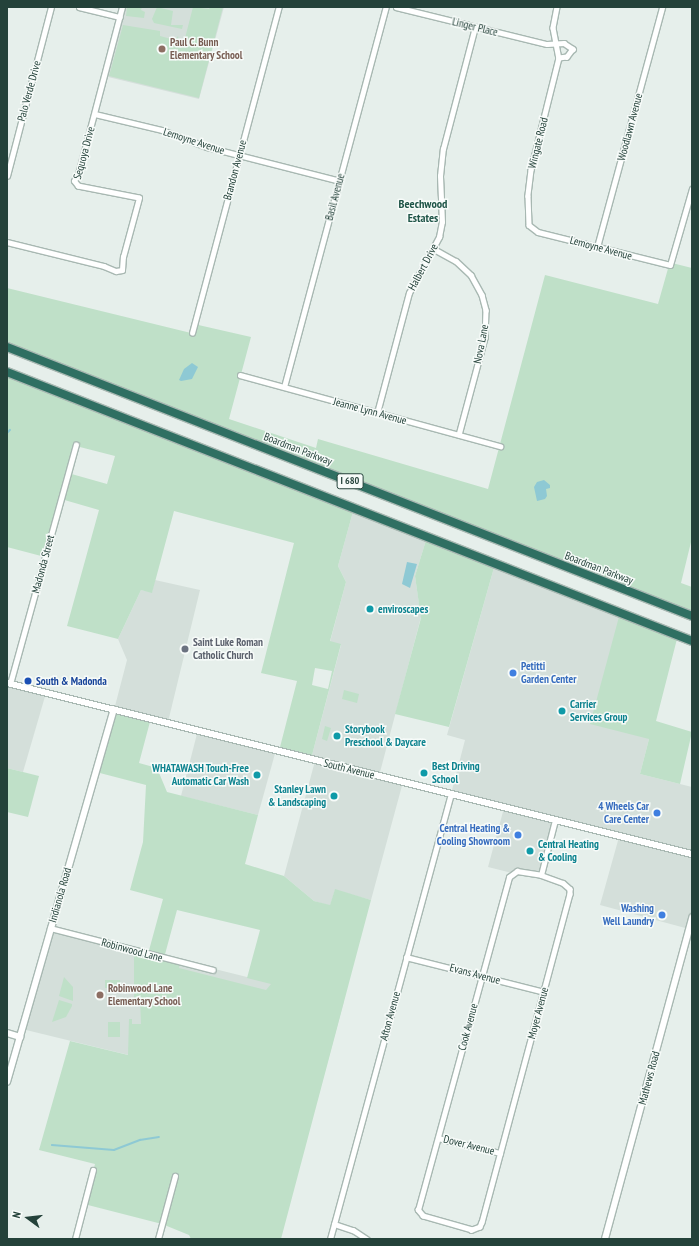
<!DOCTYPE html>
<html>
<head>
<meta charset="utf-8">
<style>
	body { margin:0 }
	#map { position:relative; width:699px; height:1246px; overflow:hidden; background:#e6efeb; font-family:"PT Sans Narrow",sans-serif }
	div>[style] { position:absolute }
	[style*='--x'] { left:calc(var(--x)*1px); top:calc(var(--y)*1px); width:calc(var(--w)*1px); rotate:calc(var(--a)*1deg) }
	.built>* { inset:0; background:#d4dfda }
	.green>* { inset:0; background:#bfe0c8 }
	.water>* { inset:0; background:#8ec9d4 }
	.stream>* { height:1.5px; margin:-0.75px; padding:0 0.75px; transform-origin:0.75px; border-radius:0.75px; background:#8ec9d4 }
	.roads { filter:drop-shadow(1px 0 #a8b8b2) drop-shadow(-1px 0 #a8b8b2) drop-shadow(0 1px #a8b8b2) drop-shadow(0 -1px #a8b8b2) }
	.minor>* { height:4.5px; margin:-2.25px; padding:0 2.25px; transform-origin:2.25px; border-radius:2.25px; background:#fff }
	.tertiary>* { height:5.5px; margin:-2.75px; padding:0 2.75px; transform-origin:2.75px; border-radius:2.75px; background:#fff }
	.secondary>* { height:6px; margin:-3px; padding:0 3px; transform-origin:3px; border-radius:3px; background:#fff }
	.motorway>* { height:8px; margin:-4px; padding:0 4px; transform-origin:4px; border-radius:4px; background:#2f6f62 }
	.dots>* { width:11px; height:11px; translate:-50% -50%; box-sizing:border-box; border:2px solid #f7fbf9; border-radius:50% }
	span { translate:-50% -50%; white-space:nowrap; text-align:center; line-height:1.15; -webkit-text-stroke:3px #f7fbf9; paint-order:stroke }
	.shield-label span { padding:1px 3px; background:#f7fbf9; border:1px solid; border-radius:3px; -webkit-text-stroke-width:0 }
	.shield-label { font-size:10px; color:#24423a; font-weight:700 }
	.street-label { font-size:11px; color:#24423a }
	.education-label { font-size:11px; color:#785e54; font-weight:700 }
	.left { translate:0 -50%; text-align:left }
	.culture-label { font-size:11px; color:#0d838f; font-weight:700 }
	.right { translate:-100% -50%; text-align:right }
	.worship-label { font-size:11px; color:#5b616d; font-weight:700 }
	.shop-label { font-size:11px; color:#366cbe; font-weight:700 }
	.transit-label { font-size:11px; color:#164399; font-weight:700 }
	.neighbourhood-label { font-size:12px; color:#1f5548; font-weight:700 }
	.frame { position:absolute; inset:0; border:8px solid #24423a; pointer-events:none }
	.north { position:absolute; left:8px; top:1198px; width:40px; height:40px; -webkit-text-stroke:3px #f7fbf9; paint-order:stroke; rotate:285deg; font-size:11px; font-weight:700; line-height:16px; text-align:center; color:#24423a }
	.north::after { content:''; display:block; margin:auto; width:14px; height:18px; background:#24423a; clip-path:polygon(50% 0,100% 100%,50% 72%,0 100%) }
</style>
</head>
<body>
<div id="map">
	<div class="built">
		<div style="clip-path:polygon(122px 7px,224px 7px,199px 99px,104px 76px)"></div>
		<div style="clip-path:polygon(354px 508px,427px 537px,415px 576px,421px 617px,379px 776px,403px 782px,371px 900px,335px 890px,330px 906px,314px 901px,284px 876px,315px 761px,311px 759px,341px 645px,330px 642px,346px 582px,338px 566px)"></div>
		<div style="clip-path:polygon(495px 564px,620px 613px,649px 739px,640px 774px,692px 787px,692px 922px,689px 929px,600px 905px,619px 837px,555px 820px,541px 875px,512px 873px,488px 867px,504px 808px,451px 794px,465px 740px,447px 735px)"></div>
		<div style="clip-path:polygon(155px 580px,200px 590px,168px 722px,114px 710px,127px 660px,118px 639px,141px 590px,152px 592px)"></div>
		<div style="clip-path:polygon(7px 683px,46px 693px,23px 772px,7px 768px)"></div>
		<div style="clip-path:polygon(198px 730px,276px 750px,258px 815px,181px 796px)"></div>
		<div style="clip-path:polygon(50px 928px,344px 1001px,317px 1101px,22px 1029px)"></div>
	</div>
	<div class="green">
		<div style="clip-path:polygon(127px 7px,142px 7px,141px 10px,145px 12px,144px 18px,126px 16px)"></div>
		<div style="clip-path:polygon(157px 7px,173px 11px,171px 25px,183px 25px,182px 29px,154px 23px,152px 19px)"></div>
		<div style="clip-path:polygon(193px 7px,209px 9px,210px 7px,223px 7px,199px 98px,109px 76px,123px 25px,160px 31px,160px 36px,175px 40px,178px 36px,179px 41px,184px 42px)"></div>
		<div style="clip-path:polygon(672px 263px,692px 268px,692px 538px,681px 583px,692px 587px,692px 616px,7px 347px,7px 288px,191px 333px,194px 324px,251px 337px,229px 419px,316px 448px,318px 439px,488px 489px,545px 275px,658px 304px,669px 265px)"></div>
		<div style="clip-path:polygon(evenodd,7px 372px,354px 508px,338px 566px,346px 582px,330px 641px,341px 644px,311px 759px,279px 751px,297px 681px,261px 673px,294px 543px,174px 511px,152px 593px,141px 590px,118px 639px,67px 626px,99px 510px,61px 499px,45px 557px,7px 547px,7px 372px,76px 446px,115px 456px,107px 484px,68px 473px,76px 446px,7px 372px,315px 668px,332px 671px,328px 689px,312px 685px,315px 668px)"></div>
		<div style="clip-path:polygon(427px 537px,495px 564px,449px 727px,395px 714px,421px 618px,415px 576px)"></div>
		<div style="clip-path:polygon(620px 613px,678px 635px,656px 721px,692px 732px,680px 784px,640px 774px,649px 739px,590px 724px)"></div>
		<div style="clip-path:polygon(344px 690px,359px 694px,357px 703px,342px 699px)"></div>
		<div style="clip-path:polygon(evenodd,114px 710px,151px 718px,139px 763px,157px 768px,167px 792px,258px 815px,245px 864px,284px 876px,314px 901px,330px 905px,335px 889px,371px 900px,281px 1239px,191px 1239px,189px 1235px,162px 1224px,84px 1204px,95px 1164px,39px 1150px,70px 1041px,128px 1055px,129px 1019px,132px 1019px,132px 1024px,141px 1024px,140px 998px,134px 1001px,134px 957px,136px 951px,148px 954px,163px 899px,130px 890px,143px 842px,146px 785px,96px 772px,114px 710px,177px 910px,260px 930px,247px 978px,271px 984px,266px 990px,179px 968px,180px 962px,164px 958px,177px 910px)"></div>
		<div style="clip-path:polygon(325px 726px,331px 728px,327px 741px,322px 739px)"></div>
		<div style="clip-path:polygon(7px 768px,39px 776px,28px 817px,7px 812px)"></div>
		<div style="clip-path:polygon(64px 977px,73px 987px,73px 1001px,59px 996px)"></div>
		<div style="clip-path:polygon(105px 980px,120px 980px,121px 988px,105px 988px)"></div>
		<div style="clip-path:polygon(59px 1000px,72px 1004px,72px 1006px,66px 1017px,52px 1022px)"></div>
		<div style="clip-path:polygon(108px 1022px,120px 1022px,120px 1037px,108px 1037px)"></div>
	</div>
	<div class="water">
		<div style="clip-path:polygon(192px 363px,198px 367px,192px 379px,181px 381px,179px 380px,184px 369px)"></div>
		<div style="clip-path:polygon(544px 480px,550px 485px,550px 488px,546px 489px,547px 496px,545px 499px,537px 501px,534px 487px,537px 482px)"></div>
		<div style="clip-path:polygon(407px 562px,417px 564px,410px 588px,402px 584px)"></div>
	</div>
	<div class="stream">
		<div style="--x:7;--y:433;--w:4;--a:-45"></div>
		<div style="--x:52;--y:1145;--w:62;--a:4.6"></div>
		<div style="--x:114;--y:1150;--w:28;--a:-21"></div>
		<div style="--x:140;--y:1140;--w:19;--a:-9"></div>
	</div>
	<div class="roads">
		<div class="minor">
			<div style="--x:79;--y:7;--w:42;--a:13.7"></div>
			<div style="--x:396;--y:7;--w:155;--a:13.8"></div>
			<div style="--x:547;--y:44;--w:17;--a:-3"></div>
			<div style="--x:564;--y:43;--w:11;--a:34"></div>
			<div style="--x:573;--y:49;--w:10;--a:127"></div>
			<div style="--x:567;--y:57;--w:8;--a:173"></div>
			<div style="--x:557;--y:7;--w:21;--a:101"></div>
			<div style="--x:553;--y:28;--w:31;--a:79"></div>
			<div style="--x:559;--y:58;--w:115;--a:104"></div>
			<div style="--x:531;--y:170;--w:26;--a:97"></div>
			<div style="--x:528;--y:196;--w:29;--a:88"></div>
			<div style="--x:529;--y:225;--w:11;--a:38"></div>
			<div style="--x:538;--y:232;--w:136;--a:14"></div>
			<div style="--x:670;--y:265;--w:79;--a:-73.9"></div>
			<div style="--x:95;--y:114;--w:69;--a:13.4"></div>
			<div style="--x:162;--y:130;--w:48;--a:20.7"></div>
			<div style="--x:207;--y:147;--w:137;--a:14.3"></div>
			<div style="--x:7;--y:176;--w:175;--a:-75.4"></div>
			<div style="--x:7;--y:242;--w:100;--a:13.9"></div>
			<div style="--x:104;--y:266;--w:13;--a:23"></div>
			<div style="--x:116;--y:271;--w:6;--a:-9"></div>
			<div style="--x:122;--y:270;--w:13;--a:-86"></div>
			<div style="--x:123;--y:257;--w:61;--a:-74.8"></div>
			<div style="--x:139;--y:198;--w:62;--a:-168.9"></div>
			<div style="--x:78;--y:186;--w:6;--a:-129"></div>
			<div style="--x:74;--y:181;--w:11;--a:-63"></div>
			<div style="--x:79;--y:171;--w:170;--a:-75.3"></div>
			<div style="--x:597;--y:247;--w:249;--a:-74.8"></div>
			<div style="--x:434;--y:249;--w:25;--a:29"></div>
			<div style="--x:456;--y:261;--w:21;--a:43"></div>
			<div style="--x:471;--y:275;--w:23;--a:61"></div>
			<div style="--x:482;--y:295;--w:16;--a:75"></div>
			<div style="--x:486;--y:310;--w:28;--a:92"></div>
			<div style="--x:485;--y:338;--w:100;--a:105"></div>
			<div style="--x:192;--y:333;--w:337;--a:-75.1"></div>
			<div style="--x:240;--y:375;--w:270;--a:15.3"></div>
			<div style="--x:284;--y:387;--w:393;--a:-75"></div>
			<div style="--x:377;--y:413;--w:124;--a:-75.1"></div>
			<div style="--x:409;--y:293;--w:64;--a:-61.8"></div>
			<div style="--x:439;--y:237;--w:15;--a:-79"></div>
			<div style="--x:442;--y:222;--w:46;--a:-92.5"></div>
			<div style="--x:440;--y:176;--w:27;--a:-84"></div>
			<div style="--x:443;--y:149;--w:126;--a:-75.3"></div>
			<div style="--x:10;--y:684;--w:248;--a:-74.6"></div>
			<div style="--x:517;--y:871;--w:24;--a:9"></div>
			<div style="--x:541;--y:875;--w:23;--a:20"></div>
			<div style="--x:563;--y:883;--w:9;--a:41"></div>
			<div style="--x:570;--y:889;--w:5;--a:90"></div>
			<div style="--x:570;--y:894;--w:340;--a:105"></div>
			<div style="--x:482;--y:1222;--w:5;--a:112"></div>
			<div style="--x:480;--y:1227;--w:9;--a:159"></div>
			<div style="--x:472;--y:1230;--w:51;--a:-164.1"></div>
			<div style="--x:423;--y:1216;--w:8;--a:-130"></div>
			<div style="--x:418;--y:1210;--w:345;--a:-74.7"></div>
			<div style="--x:509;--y:877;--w:10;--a:-37"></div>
			<div style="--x:541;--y:875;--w:57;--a:-75.7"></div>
			<div style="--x:50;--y:928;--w:168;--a:14.4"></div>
			<div style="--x:406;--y:957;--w:142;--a:14.2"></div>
			<div style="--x:438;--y:1138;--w:64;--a:13.6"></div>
			<div style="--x:334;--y:1224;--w:20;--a:18"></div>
			<div style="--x:353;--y:1230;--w:17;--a:33"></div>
			<div style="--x:75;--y:1239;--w:71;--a:-75.4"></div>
			<div style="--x:158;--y:1239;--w:65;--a:-74.9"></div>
			<div style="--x:330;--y:1239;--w:461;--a:-74.8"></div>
		</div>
		<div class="tertiary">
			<div style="--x:7;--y:1033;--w:14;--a:17"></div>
			<div style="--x:7;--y:1082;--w:387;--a:-74"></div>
			<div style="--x:605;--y:1239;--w:333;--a:-74.8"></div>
		</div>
		<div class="secondary">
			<div style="--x:7;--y:683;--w:706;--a:14.02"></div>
		</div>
		<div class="motorway">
			<div style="--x:7;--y:347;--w:736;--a:21.44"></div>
			<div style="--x:7;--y:372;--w:736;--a:21.44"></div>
		</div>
	</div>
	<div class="dots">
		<div style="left:162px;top:49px;background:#8d6e63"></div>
		<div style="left:370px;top:609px;background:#0f9aa8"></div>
		<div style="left:185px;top:649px;background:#6b7280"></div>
		<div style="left:513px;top:673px;background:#3f7fe0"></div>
		<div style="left:28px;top:681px;background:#1a4fb4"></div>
		<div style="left:562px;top:711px;background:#0f9aa8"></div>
		<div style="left:337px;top:736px;background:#0f9aa8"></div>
		<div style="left:424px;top:773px;background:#0f9aa8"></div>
		<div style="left:257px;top:775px;background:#0f9aa8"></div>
		<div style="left:334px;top:796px;background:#0f9aa8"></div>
		<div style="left:657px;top:813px;background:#3f7fe0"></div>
		<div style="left:518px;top:835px;background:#3f7fe0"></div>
		<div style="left:530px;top:851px;background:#0f9aa8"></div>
		<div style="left:662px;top:915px;background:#3f7fe0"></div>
		<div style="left:100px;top:995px;background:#8d6e63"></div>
	</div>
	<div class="shield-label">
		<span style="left:350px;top:481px">I 680</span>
	</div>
	<div class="street-label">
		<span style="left:475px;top:27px;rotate:14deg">Linger Place</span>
		<span style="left:29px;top:91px;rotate:-75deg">Palo Verde Drive</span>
		<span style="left:630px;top:127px;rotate:-75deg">Woodlawn Avenue</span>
		<span style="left:194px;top:141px;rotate:18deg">Lemoyne Avenue</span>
		<span style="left:538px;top:143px;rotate:-76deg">Wingate Road</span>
		<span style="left:84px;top:153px;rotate:-75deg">Sequoya Drive</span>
		<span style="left:235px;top:170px;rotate:-75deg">Brandon Avenue</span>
		<span style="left:335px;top:197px;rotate:-75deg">Basil Avenue</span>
		<span style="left:601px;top:248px;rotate:15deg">Lemoyne Avenue</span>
		<span style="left:423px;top:267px;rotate:-62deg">Halbert Drive</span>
		<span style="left:481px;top:344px;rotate:-79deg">Nova Lane</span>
		<span style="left:370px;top:411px;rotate:15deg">Jeanne Lynn Avenue</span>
		<span style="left:298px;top:449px;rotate:21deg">Boardman Parkway</span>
		<span style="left:43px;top:564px;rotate:-75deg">Madonda Street</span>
		<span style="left:599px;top:568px;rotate:21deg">Boardman Parkway</span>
		<span style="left:349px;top:769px;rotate:14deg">South Avenue</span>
		<span style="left:60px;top:895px;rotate:-74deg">Indianola Road</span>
		<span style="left:132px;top:950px;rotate:15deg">Robinwood Lane</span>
		<span style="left:475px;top:974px;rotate:15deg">Evans Avenue</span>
		<span style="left:538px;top:1013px;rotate:-75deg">Moyer Avenue</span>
		<span style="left:390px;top:1016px;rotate:-75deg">Afton Avenue</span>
		<span style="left:468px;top:1027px;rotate:-75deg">Cook Avenue</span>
		<span style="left:649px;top:1078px;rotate:-75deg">Mathews Road</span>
		<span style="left:469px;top:1145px;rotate:14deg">Dover Avenue</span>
	</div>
	<div class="education-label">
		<span class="left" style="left:170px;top:49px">Paul C. Bunn<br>Elementary School</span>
		<span class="left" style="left:108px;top:995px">Robinwood Lane<br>Elementary School</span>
	</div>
	<div class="culture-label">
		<span class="left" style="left:378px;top:609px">enviroscapes</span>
		<span class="left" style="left:570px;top:711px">Carrier<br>Services Group</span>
		<span class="left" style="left:345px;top:736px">Storybook<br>Preschool &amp; Daycare</span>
		<span class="left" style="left:432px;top:773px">Best Driving<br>School</span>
		<span class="right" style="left:249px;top:775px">WHATAWASH Touch-Free<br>Automatic Car Wash</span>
		<span class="right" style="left:326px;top:796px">Stanley Lawn<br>&amp; Landscaping</span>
		<span class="left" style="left:538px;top:851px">Central Heating<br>&amp; Cooling</span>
	</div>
	<div class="worship-label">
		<span class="left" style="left:193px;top:649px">Saint Luke Roman<br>Catholic Church</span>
	</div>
	<div class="shop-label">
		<span class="left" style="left:521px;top:673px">Petitti<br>Garden Center</span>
		<span class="right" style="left:649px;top:813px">4 Wheels Car<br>Care Center</span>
		<span class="right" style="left:510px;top:835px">Central Heating &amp;<br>Cooling Showroom</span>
		<span class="right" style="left:654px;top:915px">Washing<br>Well Laundry</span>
	</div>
	<div class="transit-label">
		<span class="left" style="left:36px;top:681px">South &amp; Madonda</span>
	</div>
	<div class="neighbourhood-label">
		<span style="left:423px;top:211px">Beechwood<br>Estates</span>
	</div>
	<div class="frame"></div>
	<div class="north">N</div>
</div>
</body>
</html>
